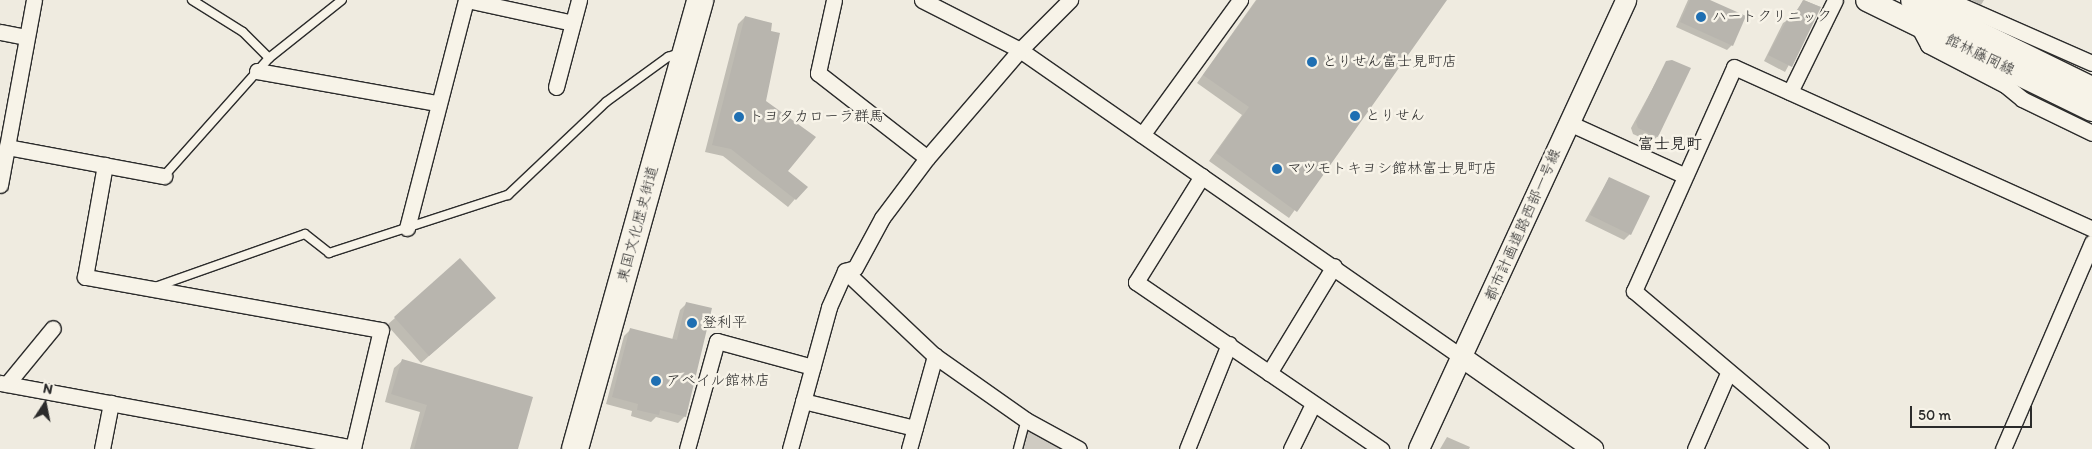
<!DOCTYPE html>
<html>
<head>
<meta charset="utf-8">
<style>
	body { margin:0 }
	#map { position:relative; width:2092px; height:449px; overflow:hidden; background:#efebe0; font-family:Itim,"Klee One",sans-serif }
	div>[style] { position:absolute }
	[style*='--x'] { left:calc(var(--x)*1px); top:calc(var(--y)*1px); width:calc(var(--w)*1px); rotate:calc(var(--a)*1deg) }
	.green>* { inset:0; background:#cfcbc2 }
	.shadow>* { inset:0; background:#0003 }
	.building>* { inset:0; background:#b8b5ae }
	.roads { filter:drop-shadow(1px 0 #2b2b2b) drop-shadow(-1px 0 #2b2b2b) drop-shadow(0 1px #2b2b2b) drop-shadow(0 -1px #2b2b2b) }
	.lane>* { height:8px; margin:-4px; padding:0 4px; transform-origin:4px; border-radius:4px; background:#f7f3e8 }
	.street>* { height:15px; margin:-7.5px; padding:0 7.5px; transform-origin:7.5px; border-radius:7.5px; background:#f7f3e8 }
	.secondary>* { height:20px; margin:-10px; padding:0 10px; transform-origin:10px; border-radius:10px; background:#f7f3e8 }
	.primary>* { height:22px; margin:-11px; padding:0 11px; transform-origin:11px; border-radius:11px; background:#f7f3e8 }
	.highway>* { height:26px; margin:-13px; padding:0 13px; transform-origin:13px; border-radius:13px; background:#f7f3e8 }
	.dots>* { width:14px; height:14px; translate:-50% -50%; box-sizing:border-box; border:2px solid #f7f3e8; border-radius:50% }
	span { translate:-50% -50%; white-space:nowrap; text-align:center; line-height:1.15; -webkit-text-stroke:5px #f7f3e8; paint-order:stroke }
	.poi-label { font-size:15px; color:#2b2b2b }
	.left { translate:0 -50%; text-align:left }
	.street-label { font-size:15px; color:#2b2b2b }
	.neighbourhood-label { font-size:16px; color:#2b2b2b; font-weight:700 }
	.north { position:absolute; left:20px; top:379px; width:50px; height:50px; -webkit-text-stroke:4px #f7f3e8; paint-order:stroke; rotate:11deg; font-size:14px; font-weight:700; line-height:20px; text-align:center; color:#2b2b2b }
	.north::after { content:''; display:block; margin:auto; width:18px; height:22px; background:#2b2b2b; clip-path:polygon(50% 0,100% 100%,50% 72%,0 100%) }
	.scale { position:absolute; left:1910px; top:406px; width:122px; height:22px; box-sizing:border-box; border:2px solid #2b2b2b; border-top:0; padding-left:6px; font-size:15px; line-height:18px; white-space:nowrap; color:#2b2b2b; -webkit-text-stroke:4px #f7f3e8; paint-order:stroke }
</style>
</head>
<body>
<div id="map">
	<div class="green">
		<div style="clip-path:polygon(1026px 420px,1079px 449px,1018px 449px)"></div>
	</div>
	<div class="shadow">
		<div style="clip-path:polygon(1256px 0,1445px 0,1289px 218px,1209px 161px,1242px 115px,1197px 83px)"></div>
		<div style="clip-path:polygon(1688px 0,1707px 0,1732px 45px,1727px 50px,1676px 27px)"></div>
		<div style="clip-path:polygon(1804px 0,1820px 7px,1785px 72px,1764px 61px,1783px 23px,1791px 18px)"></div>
		<div style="clip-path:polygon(1971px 0,1984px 0,1981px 5px)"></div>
		<div style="clip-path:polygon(745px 17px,764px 102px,795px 199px,788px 207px,723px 156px,705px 152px,738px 24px)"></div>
		<div style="clip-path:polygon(1667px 62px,1689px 69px,1657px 137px,1651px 142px,1633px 134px,1631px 128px)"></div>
		<div style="clip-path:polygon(1609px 178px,1630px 234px,1624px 240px,1585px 221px)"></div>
		<div style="clip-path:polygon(687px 303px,685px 416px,678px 423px,656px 417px,651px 422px,631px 416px,632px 411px,606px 404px,624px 336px,631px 329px,672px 340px,680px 310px)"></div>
		<div style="clip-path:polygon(487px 305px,421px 363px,387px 325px,395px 318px)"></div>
		<div style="clip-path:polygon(402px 361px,517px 449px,410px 449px,420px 412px,385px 402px,394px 368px)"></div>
		<div style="clip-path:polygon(1447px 437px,1470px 447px,1469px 449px,1440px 449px)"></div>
	</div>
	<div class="building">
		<div style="clip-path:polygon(1257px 0,1447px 0,1297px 212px,1216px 153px,1249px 107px,1203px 75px)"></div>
		<div style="clip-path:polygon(1690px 0,1710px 0,1746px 16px,1733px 46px,1680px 22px)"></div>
		<div style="clip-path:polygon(1803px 0,1821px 7px,1792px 67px,1768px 55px,1789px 16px,1793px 18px)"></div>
		<div style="clip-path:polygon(745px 16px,772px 23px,771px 31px,780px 33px,766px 101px,816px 137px,788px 171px,808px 187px,796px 200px,731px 149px,712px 145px)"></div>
		<div style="clip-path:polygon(1672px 60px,1691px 68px,1658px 137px,1638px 128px,1636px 122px,1666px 61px)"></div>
		<div style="clip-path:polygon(1609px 177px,1650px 196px,1631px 235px,1590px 215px)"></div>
		<div style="clip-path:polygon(460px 258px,496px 298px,429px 356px,394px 317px)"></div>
		<div style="clip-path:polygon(686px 302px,712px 308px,686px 417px,660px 410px,659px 415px,637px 410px,638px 404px,612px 397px,630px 328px,677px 340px)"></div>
		<div style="clip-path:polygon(402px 359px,533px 397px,518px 449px,414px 449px,427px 405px,391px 394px)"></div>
	</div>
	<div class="roads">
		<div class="lane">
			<div style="--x:192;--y:0;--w:60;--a:32.1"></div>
			<div style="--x:243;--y:32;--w:37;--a:45"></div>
			<div style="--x:164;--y:176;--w:158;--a:-48.3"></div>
			<div style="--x:269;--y:58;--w:93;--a:-38.5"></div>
			<div style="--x:155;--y:287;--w:159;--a:-19.5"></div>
			<div style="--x:305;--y:234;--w:31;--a:38"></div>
			<div style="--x:329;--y:253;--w:188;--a:-18"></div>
			<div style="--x:508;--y:195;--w:135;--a:-43.5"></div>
			<div style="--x:606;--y:102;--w:77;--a:-36"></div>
			<div style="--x:668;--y:57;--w:12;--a:-20"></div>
			<div style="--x:1018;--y:449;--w:30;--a:-75"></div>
		</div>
		<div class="street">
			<div style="--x:467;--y:0;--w:108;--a:12.2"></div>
			<div style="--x:834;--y:0;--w:75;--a:102.4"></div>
			<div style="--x:818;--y:73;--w:138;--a:37.9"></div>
			<div style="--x:922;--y:0;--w:110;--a:27"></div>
			<div style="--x:1020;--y:50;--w:540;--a:34.81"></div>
			<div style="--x:1922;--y:5;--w:21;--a:-11"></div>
			<div style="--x:1943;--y:1;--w:15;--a:11"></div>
			<div style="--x:1958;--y:4;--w:146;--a:23.8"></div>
			<div style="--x:1917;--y:24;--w:24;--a:62"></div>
			<div style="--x:1928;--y:45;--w:87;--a:27.5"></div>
			<div style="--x:2005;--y:85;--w:22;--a:39"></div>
			<div style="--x:2022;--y:99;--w:78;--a:25.9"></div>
			<div style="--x:0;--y:32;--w:26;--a:11"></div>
			<div style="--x:257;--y:71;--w:183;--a:10.1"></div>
			<div style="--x:556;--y:87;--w:90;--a:-75.2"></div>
			<div style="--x:1790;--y:92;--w:102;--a:-63.9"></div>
			<div style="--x:1569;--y:123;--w:125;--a:24.5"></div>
			<div style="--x:1142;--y:135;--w:167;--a:-54"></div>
			<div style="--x:7;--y:147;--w:160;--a:10.5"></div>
			<div style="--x:1202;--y:176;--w:125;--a:121.9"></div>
			<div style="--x:1136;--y:282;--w:297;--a:34.3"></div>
			<div style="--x:0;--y:185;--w:188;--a:-79.6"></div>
			<div style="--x:407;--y:228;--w:236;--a:-75.5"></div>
			<div style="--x:845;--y:271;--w:124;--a:43.4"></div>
			<div style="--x:935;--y:356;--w:111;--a:35.1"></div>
			<div style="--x:1026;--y:420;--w:60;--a:28.7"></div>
			<div style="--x:1269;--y:373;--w:125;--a:-58.7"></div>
			<div style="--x:0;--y:383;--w:359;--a:10.4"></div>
			<div style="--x:353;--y:448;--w:121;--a:-76.7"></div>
			<div style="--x:381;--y:330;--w:301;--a:-169.8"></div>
			<div style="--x:85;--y:277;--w:114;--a:-79.9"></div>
			<div style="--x:7;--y:384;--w:72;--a:-50.6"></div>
			<div style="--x:803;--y:401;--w:115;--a:13.6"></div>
			<div style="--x:102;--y:449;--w:47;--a:-78.9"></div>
			<div style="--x:687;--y:449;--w:112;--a:-74.5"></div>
			<div style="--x:717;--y:341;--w:99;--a:15.2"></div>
			<div style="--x:790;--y:449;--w:147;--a:-74.6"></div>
			<div style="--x:829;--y:307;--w:39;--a:-66"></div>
			<div style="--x:845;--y:271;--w:10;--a:-17"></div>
			<div style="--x:855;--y:268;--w:57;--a:-61.6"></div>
			<div style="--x:882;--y:218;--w:75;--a:-53.1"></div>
			<div style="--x:927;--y:158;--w:143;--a:-49.3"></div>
			<div style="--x:1020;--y:50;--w:71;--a:-45"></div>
			<div style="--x:909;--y:449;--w:97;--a:-74.4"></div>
			<div style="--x:1187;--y:449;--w:113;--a:-68.2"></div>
			<div style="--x:1291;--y:449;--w:50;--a:-63.9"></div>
			<div style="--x:1695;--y:449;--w:83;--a:-66.5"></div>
			<div style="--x:1821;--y:449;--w:245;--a:-139.8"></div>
			<div style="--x:1634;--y:291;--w:245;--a:-65.9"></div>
			<div style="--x:1734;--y:67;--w:393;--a:24.3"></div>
			<div style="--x:2003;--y:449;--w:225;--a:-66.7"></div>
		</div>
		<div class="secondary">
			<div style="--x:1463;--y:358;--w:159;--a:35"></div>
			<div style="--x:1419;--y:449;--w:494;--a:-65.2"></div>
		</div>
		<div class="primary">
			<div style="--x:1867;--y:0;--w:250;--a:26.1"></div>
			<div style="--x:1912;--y:0;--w:200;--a:26.1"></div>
		</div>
		<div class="highway">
			<div style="--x:575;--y:449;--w:466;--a:-74.4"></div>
		</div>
	</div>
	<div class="dots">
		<div style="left:1701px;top:17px;background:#1f6fb2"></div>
		<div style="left:1312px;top:62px;background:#1f6fb2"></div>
		<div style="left:1355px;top:116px;background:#1f6fb2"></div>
		<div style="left:739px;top:117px;background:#1f6fb2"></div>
		<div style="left:1277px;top:169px;background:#1f6fb2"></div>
		<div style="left:692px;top:323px;background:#1f6fb2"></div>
		<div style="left:656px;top:381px;background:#1f6fb2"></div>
	</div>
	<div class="poi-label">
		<span class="left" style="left:1712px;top:17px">ハートクリニック</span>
		<span class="left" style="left:1322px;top:62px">とりせん富士見町店</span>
		<span class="left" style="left:1365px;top:116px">とりせん</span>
		<span class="left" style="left:749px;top:117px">トヨタカローラ群馬</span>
		<span class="left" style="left:1287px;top:169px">マツモトキヨシ館林富士見町店</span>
		<span class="left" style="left:702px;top:323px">登利平</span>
		<span class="left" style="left:666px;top:381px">アベイル館林店</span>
	</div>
	<div class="street-label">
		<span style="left:1980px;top:55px;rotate:26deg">館林藤岡線</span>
		<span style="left:638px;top:224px;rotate:-75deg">東国文化歴史街道</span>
		<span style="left:1523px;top:225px;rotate:-66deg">都市計画道路西部一号線</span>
	</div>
	<div class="neighbourhood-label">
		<span style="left:1670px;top:144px">富士見町</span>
	</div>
	<div class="north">N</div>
	<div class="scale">50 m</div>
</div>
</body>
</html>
